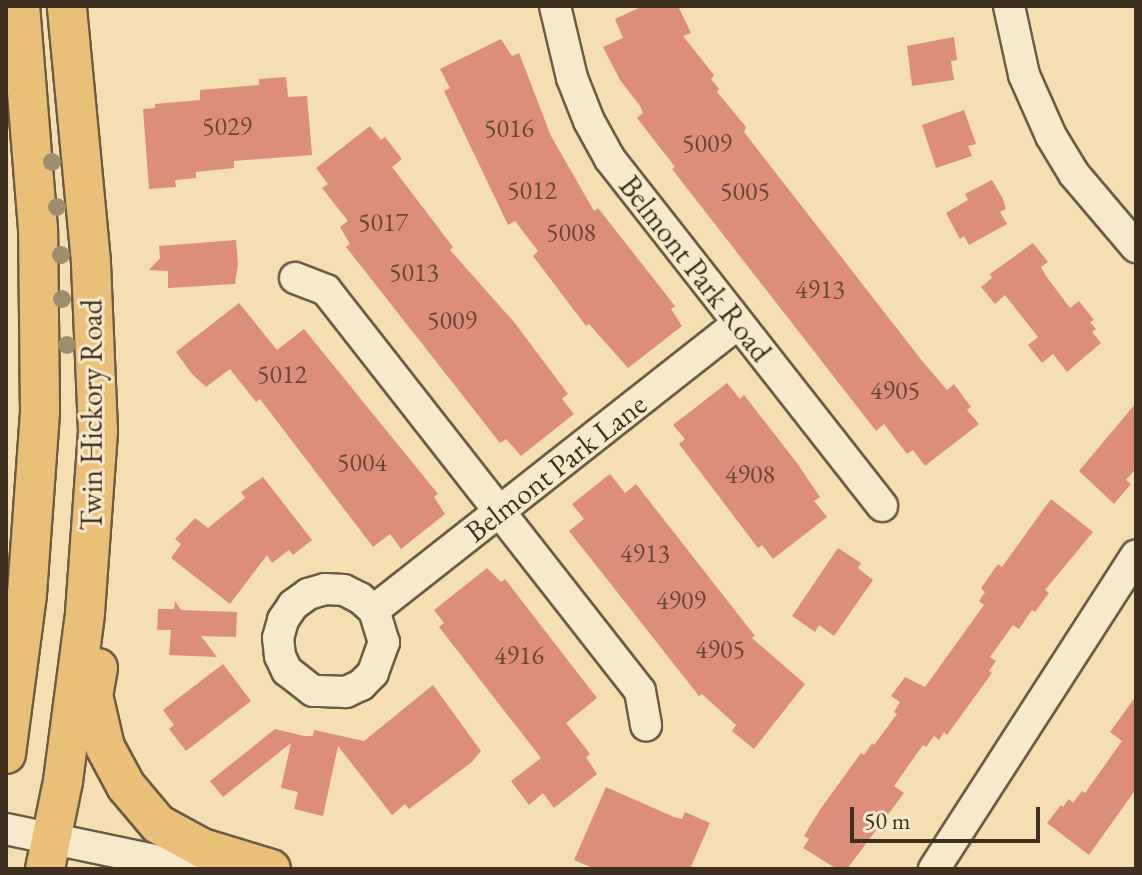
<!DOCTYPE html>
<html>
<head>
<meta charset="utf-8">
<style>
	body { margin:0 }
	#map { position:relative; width:1142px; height:875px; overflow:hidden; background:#f3dfb1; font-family:"EB Garamond",serif }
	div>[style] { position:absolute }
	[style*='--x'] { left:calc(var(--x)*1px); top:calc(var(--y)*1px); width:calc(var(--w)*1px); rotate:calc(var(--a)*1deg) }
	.building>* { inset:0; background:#dc8e7b }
	.roads { filter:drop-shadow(2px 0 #6b5c44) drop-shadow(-2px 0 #6b5c44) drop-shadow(0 2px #6b5c44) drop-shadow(0 -2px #6b5c44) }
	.minor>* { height:30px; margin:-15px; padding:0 15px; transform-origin:15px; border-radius:15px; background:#f7eacc }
	.major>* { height:38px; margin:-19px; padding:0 19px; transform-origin:19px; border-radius:19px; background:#eac078 }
	.trees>* { width:18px; height:18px; margin:-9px; border-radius:50%; background:#9d8f6d }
	span { translate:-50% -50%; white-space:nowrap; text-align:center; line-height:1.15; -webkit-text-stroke:6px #f7eacc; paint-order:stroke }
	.number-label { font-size:26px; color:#664837 }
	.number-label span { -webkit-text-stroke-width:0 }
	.street-label { font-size:30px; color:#3e3020 }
	.frame { position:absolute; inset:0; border:8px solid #3e3020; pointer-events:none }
	.scale { position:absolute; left:850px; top:807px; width:190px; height:36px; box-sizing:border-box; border:4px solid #3e3020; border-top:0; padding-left:10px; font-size:24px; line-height:28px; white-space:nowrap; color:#3e3020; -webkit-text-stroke:6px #f7eacc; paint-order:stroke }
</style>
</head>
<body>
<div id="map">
	<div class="building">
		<div style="clip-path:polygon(643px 6px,678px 6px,691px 33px,683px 36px,714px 75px,711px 79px,719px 89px,717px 92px,746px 127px,744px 132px,923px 362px,947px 390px,954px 384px,971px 407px,967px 410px,979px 424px,925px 466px,913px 450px,907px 454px,884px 424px,876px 431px,672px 169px,675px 167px,637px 118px,643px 113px,640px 106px,620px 80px,603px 47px,623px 38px,615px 19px)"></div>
		<div style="clip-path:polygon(954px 37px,957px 60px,951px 61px,954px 80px,912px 86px,907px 46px)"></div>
		<div style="clip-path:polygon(501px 39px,512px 56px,519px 53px,551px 136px,594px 211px,598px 208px,675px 306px,671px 309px,682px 326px,628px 368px,589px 324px,586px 326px,533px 256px,538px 251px,515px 221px,508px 225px,444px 91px,450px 88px,440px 69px)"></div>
		<div style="clip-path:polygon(286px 77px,288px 97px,307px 96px,312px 155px,234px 161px,234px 168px,196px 172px,196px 178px,175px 180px,176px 187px,149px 189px,143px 109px,155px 108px,155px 104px,200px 100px,200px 90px,259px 85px,259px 79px)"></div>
		<div style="clip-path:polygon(964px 110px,976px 144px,968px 146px,972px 156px,936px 168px,922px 125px)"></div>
		<div style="clip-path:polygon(370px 126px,381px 140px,385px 137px,402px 159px,392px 167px,453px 247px,450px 250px,514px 322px,568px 394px,562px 399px,574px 414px,521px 456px,506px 439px,500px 443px,346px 247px,350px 244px,340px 227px,348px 221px,322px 188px,328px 184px,316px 168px)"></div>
		<div style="clip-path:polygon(992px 180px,1003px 199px,1006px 209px,1000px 212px,1007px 224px,969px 245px,964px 236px,960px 239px,946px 213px,968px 200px,965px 194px)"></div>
		<div style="clip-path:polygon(236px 240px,238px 264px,235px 284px,168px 288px,168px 271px,149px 270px,160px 258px,159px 246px)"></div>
		<div style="clip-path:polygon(1033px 243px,1048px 262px,1041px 267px,1046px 276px,1070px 308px,1079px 301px,1094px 320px,1090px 322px,1096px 329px,1092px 332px,1101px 343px,1067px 372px,1053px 354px,1042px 363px,1028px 345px,1038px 337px,1005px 295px,995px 304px,981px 287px,992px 278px,990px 274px)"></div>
		<div style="clip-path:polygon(239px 303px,277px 350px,304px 329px,438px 494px,434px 497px,445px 514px,401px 549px,390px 534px,373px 547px,260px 399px,256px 402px,230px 369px,206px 387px,192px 374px,176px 352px)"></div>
		<div style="clip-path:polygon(727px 383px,740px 399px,744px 395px,797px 463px,820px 497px,814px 501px,827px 517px,773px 559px,762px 545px,758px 548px,679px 444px,685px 439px,673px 425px)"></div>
		<div style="clip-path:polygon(1136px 403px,1136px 469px,1126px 480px,1131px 484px,1114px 504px,1079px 471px)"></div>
		<div style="clip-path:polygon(610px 474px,625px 493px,636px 484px,755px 636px,752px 638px,805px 684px,754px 749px,732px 731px,736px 725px,702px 694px,699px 696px,569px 531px,584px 519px,572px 504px)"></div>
		<div style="clip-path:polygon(263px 477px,312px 540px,293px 555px,289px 550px,272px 563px,267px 555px,230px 604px,171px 558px,181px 544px,175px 539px,195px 518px,208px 528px,245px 498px,241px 492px)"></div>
		<div style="clip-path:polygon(1051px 499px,1093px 532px,1045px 590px,1049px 593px,1035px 612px,1032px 610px,1019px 629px,1013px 625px,990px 657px,996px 661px,989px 671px,992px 673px,947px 735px,944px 732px,939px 740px,934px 736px,926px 747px,923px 745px,894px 786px,904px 793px,847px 869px,837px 869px,803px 848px,809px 839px,804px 836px,819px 811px,861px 753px,864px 755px,872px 743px,874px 745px,897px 714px,894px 712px,900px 702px,891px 696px,905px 677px,925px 687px,984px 605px,979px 601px,985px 592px,981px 588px,998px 564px,1002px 567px)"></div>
		<div style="clip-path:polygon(838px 548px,861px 563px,858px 568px,873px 580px,834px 636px,819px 625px,815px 632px,792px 616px)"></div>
		<div style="clip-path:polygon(487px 568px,501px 582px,505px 579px,597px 698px,566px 723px,590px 754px,586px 757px,597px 774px,554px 808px,543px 793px,529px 805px,511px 781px,541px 758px,439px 627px,444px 623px,434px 610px)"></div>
		<div style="clip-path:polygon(175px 601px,181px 610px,237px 612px,236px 637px,201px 636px,217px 657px,169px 655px,171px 630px,157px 630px,158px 609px,174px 609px)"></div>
		<div style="clip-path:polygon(223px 664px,251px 701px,186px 751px,169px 729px,174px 725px,163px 710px)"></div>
		<div style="clip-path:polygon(433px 685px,481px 751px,472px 762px,409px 809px,405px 804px,392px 815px,338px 746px,323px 816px,294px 809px,298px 792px,281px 788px,291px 743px,223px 797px,210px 781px,275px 729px,304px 736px,313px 736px,314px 730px,364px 741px)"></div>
		<div style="clip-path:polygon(1136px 696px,1136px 789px,1089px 855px,1047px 823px,1061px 805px,1063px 807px,1069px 799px,1073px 803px,1082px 791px,1085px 793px,1122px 741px,1110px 732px)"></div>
		<div style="clip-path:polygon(606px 787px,674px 817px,682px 819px,685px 812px,710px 823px,690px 869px,595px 869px,574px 860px)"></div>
	</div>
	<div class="roads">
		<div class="minor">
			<div style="--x:555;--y:6;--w:74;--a:76.7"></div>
			<div style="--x:572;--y:78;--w:46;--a:68.4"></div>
			<div style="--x:589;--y:121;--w:43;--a:61.1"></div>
			<div style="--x:610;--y:159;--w:441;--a:51.9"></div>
			<div style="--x:1009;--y:6;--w:71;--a:77.7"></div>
			<div style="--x:1024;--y:75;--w:67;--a:66.1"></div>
			<div style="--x:1051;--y:136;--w:44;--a:58.8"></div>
			<div style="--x:1074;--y:174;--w:96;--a:49.7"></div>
			<div style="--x:295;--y:278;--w:33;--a:21"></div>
			<div style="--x:326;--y:290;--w:509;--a:51.94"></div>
			<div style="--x:640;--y:691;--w:35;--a:80"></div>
			<div style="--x:374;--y:610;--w:34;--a:73"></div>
			<div style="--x:384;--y:642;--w:33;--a:110"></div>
			<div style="--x:373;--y:673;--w:17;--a:135"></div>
			<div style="--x:361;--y:685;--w:17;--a:155"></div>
			<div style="--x:346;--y:692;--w:33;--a:-178"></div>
			<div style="--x:313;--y:691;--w:33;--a:-142"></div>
			<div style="--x:287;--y:671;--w:17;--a:-115"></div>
			<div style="--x:280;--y:656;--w:18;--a:-96"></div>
			<div style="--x:278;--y:638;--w:19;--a:-74"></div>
			<div style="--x:283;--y:620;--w:18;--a:-56"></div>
			<div style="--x:293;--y:605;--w:19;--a:-36"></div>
			<div style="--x:308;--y:594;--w:18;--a:-16"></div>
			<div style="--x:325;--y:589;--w:19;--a:3"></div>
			<div style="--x:344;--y:590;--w:18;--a:27"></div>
			<div style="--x:360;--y:598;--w:18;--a:41"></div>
			<div style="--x:374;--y:610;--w:462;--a:-38.2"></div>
			<div style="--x:6;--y:829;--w:195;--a:11.8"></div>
			<div style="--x:934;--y:869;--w:373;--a:-57.2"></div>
		</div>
		<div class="major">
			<div style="--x:98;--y:668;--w:27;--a:100"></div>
			<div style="--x:93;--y:695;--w:53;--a:77"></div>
			<div style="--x:105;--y:747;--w:44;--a:61.7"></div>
			<div style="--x:126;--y:786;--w:50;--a:49.9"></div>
			<div style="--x:158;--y:824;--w:50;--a:28.6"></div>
			<div style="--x:202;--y:848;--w:72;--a:16.9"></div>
			<div style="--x:6;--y:754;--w:161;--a:-82.5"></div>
			<div style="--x:27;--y:594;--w:182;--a:-85.9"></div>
			<div style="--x:40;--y:412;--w:183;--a:-90.6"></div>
			<div style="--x:38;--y:229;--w:224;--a:-94.6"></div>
			<div style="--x:45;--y:869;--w:90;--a:-78.4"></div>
			<div style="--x:63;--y:781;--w:169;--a:-82.5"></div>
			<div style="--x:85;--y:613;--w:182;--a:-85.9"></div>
			<div style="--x:98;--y:431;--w:169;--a:-92.4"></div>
			<div style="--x:91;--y:262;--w:257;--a:-95.4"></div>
		</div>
	</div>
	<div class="trees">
		<div style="left:52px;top:162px"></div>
		<div style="left:57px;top:207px"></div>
		<div style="left:61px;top:255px"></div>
		<div style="left:62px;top:299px"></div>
		<div style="left:67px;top:345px"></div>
	</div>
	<div class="number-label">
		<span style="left:227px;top:127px">5029</span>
		<span style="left:509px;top:129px">5016</span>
		<span style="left:707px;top:144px">5009</span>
		<span style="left:532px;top:191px">5012</span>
		<span style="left:745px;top:192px">5005</span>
		<span style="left:383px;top:223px">5017</span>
		<span style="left:571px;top:233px">5008</span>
		<span style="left:414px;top:273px">5013</span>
		<span style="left:820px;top:290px">4913</span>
		<span style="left:452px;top:321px">5009</span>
		<span style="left:282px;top:375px">5012</span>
		<span style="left:895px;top:391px">4905</span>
		<span style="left:362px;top:463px">5004</span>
		<span style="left:750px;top:475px">4908</span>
		<span style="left:645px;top:554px">4913</span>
		<span style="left:681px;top:601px">4909</span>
		<span style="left:720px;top:650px">4905</span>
		<span style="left:519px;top:656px">4916</span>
	</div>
	<div class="street-label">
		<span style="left:695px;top:269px;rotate:52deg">Belmont Park Road</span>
		<span style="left:92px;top:415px;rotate:-90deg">Twin Hickory Road</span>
		<span style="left:556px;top:468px;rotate:-38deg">Belmont Park Lane</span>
	</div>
	<div class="frame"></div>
	<div class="scale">50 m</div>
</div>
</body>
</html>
